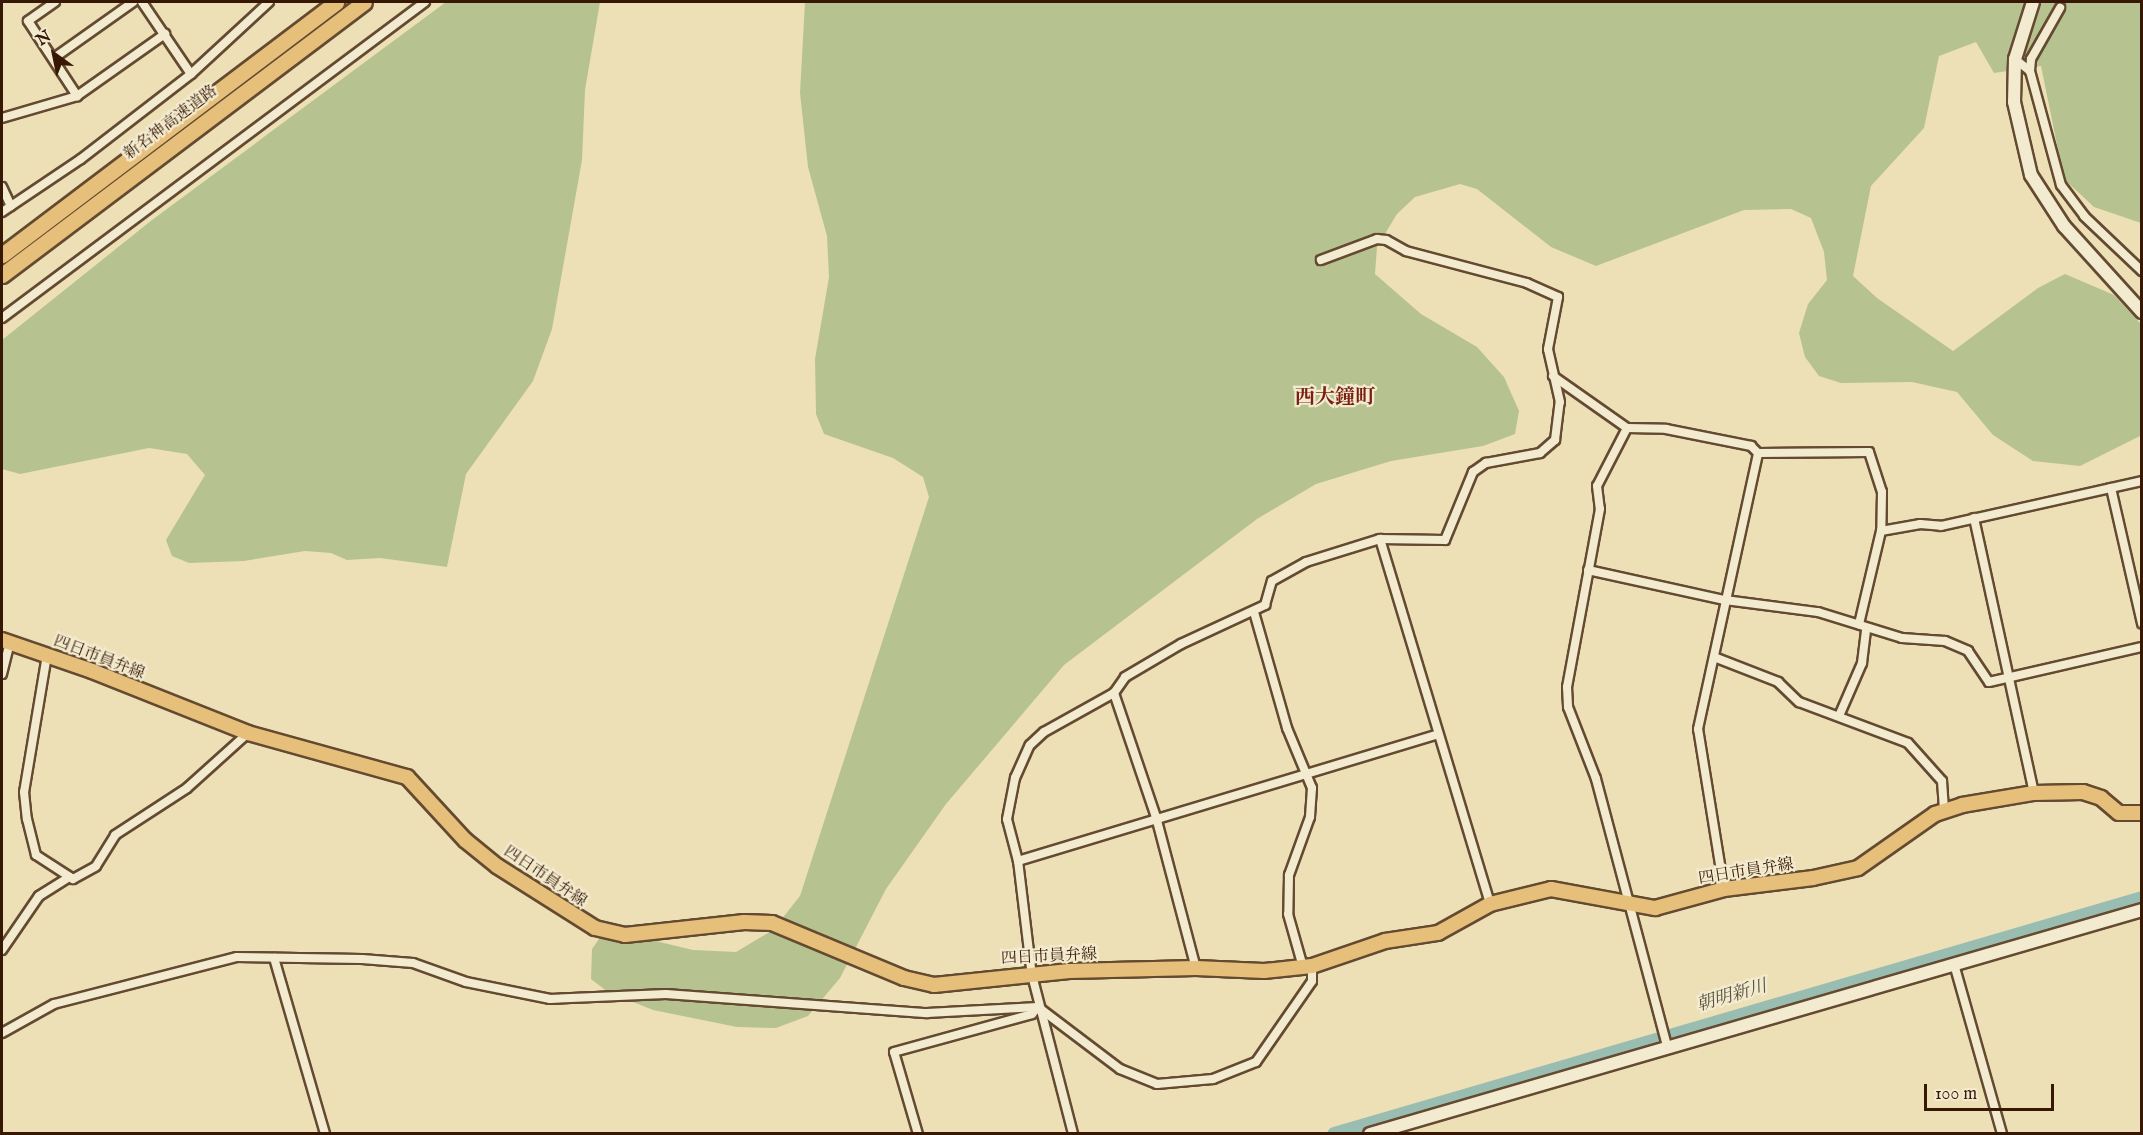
<!DOCTYPE html>
<html>
<head>
<meta charset="utf-8">
<style>
	body { margin:0 }
	#map { position:relative; width:2143px; height:1135px; overflow:hidden; background:#ede0b6; font-family:"IM FELL English","Noto Serif JP",serif }
	div>[style] { position:absolute }
	[style*='--x'] { left:calc(var(--x)*1px); top:calc(var(--y)*1px); width:calc(var(--w)*1px); rotate:calc(var(--a)*1deg) }
	.green>* { inset:0; background:#b6c390 }
	.river>* { height:15px; margin:-7.5px; padding:0 7.5px; transform-origin:7.5px; border-radius:7.5px; background:#99bdb1 }
	.roads { filter:drop-shadow(2px 0 #644a31) drop-shadow(-2px 0 #644a31) drop-shadow(0 2px #644a31) drop-shadow(0 -2px #644a31) }
	.street>* { height:8px; margin:-4px; padding:0 4px; transform-origin:4px; border-radius:4px; background:#f3ebd0 }
	.secondary>* { height:12px; margin:-6px; padding:0 6px; transform-origin:6px; border-radius:6px; background:#f3ebd0 }
	.primary>* { height:14px; margin:-7px; padding:0 7px; transform-origin:7px; border-radius:7px; background:#e6c07b }
	.highway>* { height:15px; margin:-7.5px; padding:0 7.5px; transform-origin:7.5px; border-radius:7.5px; background:#e6c07b }
	span { translate:-50% -50%; white-space:nowrap; text-align:center; line-height:1.15; -webkit-text-stroke:4.5px #f3ebd0; paint-order:stroke }
	.street-label { font-size:16px; color:#371805 }
	.water-label { font-size:18px; color:#595241; font-style:italic }
	.quarter-label { font-size:20px; color:#7a1f14; font-weight:700 }
	.frame { position:absolute; inset:0; border:3px solid #371805; pointer-events:none }
	.north { position:absolute; left:24px; top:24px; width:60px; height:60px; -webkit-text-stroke:4px #f3ebd0; paint-order:stroke; rotate:327deg; font-size:16px; font-weight:700; line-height:24px; text-align:center; color:#371805 }
	.north::after { content:''; display:block; margin:auto; width:21px; height:27px; background:#371805; clip-path:polygon(50% 0,100% 100%,50% 72%,0 100%) }
	.scale { position:absolute; left:1924px; top:1084px; width:130px; height:27px; box-sizing:border-box; border:3px solid #371805; border-top:0; padding-left:8px; font-size:18px; line-height:21px; white-space:nowrap; color:#371805; -webkit-text-stroke:4px #f3ebd0; paint-order:stroke }
</style>
</head>
<body>
<div id="map">
	<div class="green">
		<div style="clip-path:polygon(446px 2px,600px 2px,585px 90px,582px 160px,552px 329px,533px 381px,466px 474px,447px 567px,380px 558px,347px 560px,331px 553px,305px 551px,244px 561px,189px 563px,172px 556px,166px 540px,205px 475px,187px 454px,149px 448px,20px 474px,2px 469px,2px 340px,152px 220px)"></div>
		<div style="clip-path:polygon(805px 2px,2141px 2px,2141px 223px,2094px 207px,2064px 179px,2041px 66px,1994px 73px,1976px 42px,1939px 56px,1924px 128px,1871px 186px,1853px 276px,1877px 298px,1953px 351px,2038px 288px,2065px 274px,2114px 295px,2141px 324px,2142px 435px,2080px 466px,2033px 461px,1993px 435px,1957px 392px,1912px 382px,1841px 383px,1819px 376px,1805px 357px,1799px 333px,1808px 304px,1827px 280px,1824px 252px,1811px 218px,1791px 209px,1744px 210px,1596px 266px,1551px 247px,1477px 189px,1460px 184px,1415px 197px,1397px 214px,1377px 247px,1375px 274px,1421px 314px,1477px 347px,1504px 377px,1519px 411px,1515px 434px,1483px 446px,1391px 461px,1316px 484px,1257px 519px,1064px 665px,946px 804px,886px 889px,840px 978px,808px 1016px,776px 1028px,737px 1027px,653px 1010px,608px 992px,591px 979px,592px 949px,606px 929px,693px 950px,736px 952px,773px 930px,800px 896px,929px 497px,923px 477px,893px 458px,824px 434px,816px 414px,815px 359px,829px 277px,827px 236px,808px 167px,800px 93px)"></div>
	</div>
	<div class="river">
		<div style="--x:1334;--y:1134;--w:842;--a:-16.28"></div>
	</div>
	<div class="roads">
		<div class="street">
			<div style="--x:55;--y:2;--w:33;--a:145"></div>
			<div style="--x:28;--y:21;--w:90;--a:56.8"></div>
			<div style="--x:142;--y:2;--w:87;--a:55.8"></div>
			<div style="--x:54;--y:58;--w:97;--a:-35.3"></div>
			<div style="--x:2015;--y:59;--w:19;--a:39"></div>
			<div style="--x:2030;--y:71;--w:118;--a:74.8"></div>
			<div style="--x:2061;--y:185;--w:39;--a:53"></div>
			<div style="--x:2084;--y:216;--w:80;--a:43.5"></div>
			<div style="--x:2030;--y:71;--w:12;--a:-85"></div>
			<div style="--x:2031;--y:59;--w:59;--a:-60.4"></div>
			<div style="--x:2;--y:118;--w:78;--a:-16.3"></div>
			<div style="--x:77;--y:96;--w:108;--a:-35.2"></div>
			<div style="--x:2;--y:187;--w:21;--a:65"></div>
			<div style="--x:2;--y:212;--w:95;--a:-33.9"></div>
			<div style="--x:81;--y:159;--w:139;--a:-37.7"></div>
			<div style="--x:191;--y:74;--w:106;--a:-42.7"></div>
			<div style="--x:2;--y:318;--w:528;--a:-36.76"></div>
			<div style="--x:1553;--y:376;--w:90;--a:35.1"></div>
			<div style="--x:1627;--y:428;--w:39;--a:1"></div>
			<div style="--x:1666;--y:429;--w:87;--a:11.3"></div>
			<div style="--x:1751;--y:446;--w:10;--a:45"></div>
			<div style="--x:1758;--y:453;--w:111;--a:-0.5"></div>
			<div style="--x:1869;--y:452;--w:42;--a:72"></div>
			<div style="--x:1882;--y:492;--w:39;--a:91"></div>
			<div style="--x:1881;--y:531;--w:96;--a:103.3"></div>
			<div style="--x:1627;--y:428;--w:65;--a:117.3"></div>
			<div style="--x:1597;--y:486;--w:23;--a:83"></div>
			<div style="--x:1600;--y:509;--w:181;--a:100.5"></div>
			<div style="--x:1567;--y:687;--w:20;--a:87"></div>
			<div style="--x:1568;--y:707;--w:77;--a:68.7"></div>
			<div style="--x:1596;--y:779;--w:276;--a:75.1"></div>
			<div style="--x:2111;--y:488;--w:139;--a:77.1"></div>
			<div style="--x:1974;--y:518;--w:281;--a:77.7"></div>
			<div style="--x:1881;--y:531;--w:40;--a:-10"></div>
			<div style="--x:1920;--y:524;--w:21;--a:5"></div>
			<div style="--x:1941;--y:526;--w:206;--a:-12.6"></div>
			<div style="--x:1380;--y:539;--w:381;--a:73.2"></div>
			<div style="--x:1588;--y:570;--w:140;--a:12.4"></div>
			<div style="--x:1725;--y:600;--w:94;--a:7.4"></div>
			<div style="--x:1818;--y:612;--w:88;--a:17.2"></div>
			<div style="--x:1902;--y:638;--w:43;--a:4"></div>
			<div style="--x:1945;--y:641;--w:25;--a:23"></div>
			<div style="--x:1968;--y:651;--w:37;--a:56"></div>
			<div style="--x:1989;--y:682;--w:157;--a:-12.9"></div>
			<div style="--x:1254;--y:612;--w:121;--a:74.1"></div>
			<div style="--x:1287;--y:728;--w:65;--a:67.4"></div>
			<div style="--x:1312;--y:788;--w:29;--a:94"></div>
			<div style="--x:1310;--y:817;--w:62;--a:109.9"></div>
			<div style="--x:1289;--y:875;--w:39;--a:91"></div>
			<div style="--x:1288;--y:914;--w:55;--a:74.2"></div>
			<div style="--x:47;--y:655;--w:139;--a:99.5"></div>
			<div style="--x:24;--y:792;--w:27;--a:84"></div>
			<div style="--x:27;--y:819;--w:37;--a:76"></div>
			<div style="--x:36;--y:855;--w:44;--a:33"></div>
			<div style="--x:73;--y:879;--w:26;--a:-29"></div>
			<div style="--x:96;--y:866;--w:36;--a:-58"></div>
			<div style="--x:115;--y:835;--w:86;--a:-33.1"></div>
			<div style="--x:187;--y:788;--w:82;--a:-42"></div>
			<div style="--x:1714;--y:657;--w:69;--a:21.3"></div>
			<div style="--x:1778;--y:682;--w:29;--a:44"></div>
			<div style="--x:1799;--y:702;--w:116;--a:20.6"></div>
			<div style="--x:1908;--y:743;--w:51;--a:48.2"></div>
			<div style="--x:1942;--y:781;--w:28;--a:86"></div>
			<div style="--x:2;--y:674;--w:32;--a:-76"></div>
			<div style="--x:1114;--y:693;--w:131;--a:71.3"></div>
			<div style="--x:1156;--y:817;--w:156;--a:75.2"></div>
			<div style="--x:1839;--y:716;--w:58;--a:-66.5"></div>
			<div style="--x:1862;--y:663;--w:34;--a:-83"></div>
			<div style="--x:1018;--y:861;--w:439;--a:-16.8"></div>
			<div style="--x:1724;--y:889;--w:162;--a:-99.2"></div>
			<div style="--x:1698;--y:729;--w:282;--a:-77.7"></div>
			<div style="--x:2;--y:950;--w:65;--a:-55.6"></div>
			<div style="--x:39;--y:896;--w:36;--a:-32"></div>
			<div style="--x:274;--y:958;--w:183;--a:73.8"></div>
			<div style="--x:1954;--y:964;--w:177;--a:74.2"></div>
			<div style="--x:1031;--y:968;--w:108;--a:-96.9"></div>
			<div style="--x:1018;--y:861;--w:43;--a:-104.7"></div>
			<div style="--x:1007;--y:819;--w:42;--a:-79"></div>
			<div style="--x:1015;--y:778;--w:36;--a:-66"></div>
			<div style="--x:1030;--y:745;--w:19;--a:-43"></div>
			<div style="--x:1044;--y:732;--w:80;--a:-29.1"></div>
			<div style="--x:1114;--y:693;--w:19;--a:-55"></div>
			<div style="--x:1125;--y:677;--w:65;--a:-30.5"></div>
			<div style="--x:1181;--y:644;--w:93;--a:-24.9"></div>
			<div style="--x:1265;--y:605;--w:25;--a:-74"></div>
			<div style="--x:1272;--y:581;--w:39;--a:-29"></div>
			<div style="--x:1306;--y:562;--w:77;--a:-17.3"></div>
			<div style="--x:1380;--y:539;--w:65;--a:0.9"></div>
			<div style="--x:1445;--y:540;--w:74;--a:-67.6"></div>
			<div style="--x:1473;--y:472;--w:16;--a:-35"></div>
			<div style="--x:1486;--y:463;--w:55;--a:-10.5"></div>
			<div style="--x:1540;--y:453;--w:20;--a:-41"></div>
			<div style="--x:1555;--y:440;--w:38;--a:-83"></div>
			<div style="--x:1560;--y:402;--w:54;--a:-102.8"></div>
			<div style="--x:1548;--y:349;--w:53;--a:-79.1"></div>
			<div style="--x:1558;--y:297;--w:34;--a:-156"></div>
			<div style="--x:1527;--y:283;--w:125;--a:-165.2"></div>
			<div style="--x:1406;--y:251;--w:23;--a:-151"></div>
			<div style="--x:1386;--y:240;--w:9;--a:-174"></div>
			<div style="--x:1377;--y:239;--w:60;--a:159.4"></div>
			<div style="--x:1033;--y:979;--w:160;--a:75.5"></div>
			<div style="--x:2;--y:1033;--w:60;--a:-29.1"></div>
			<div style="--x:54;--y:1004;--w:189;--a:-14.4"></div>
			<div style="--x:237;--y:957;--w:125;--a:0.9"></div>
			<div style="--x:362;--y:959;--w:51;--a:4.5"></div>
			<div style="--x:413;--y:963;--w:56;--a:19.7"></div>
			<div style="--x:466;--y:982;--w:86;--a:11.4"></div>
			<div style="--x:550;--y:999;--w:116;--a:-2.5"></div>
			<div style="--x:666;--y:994;--w:262;--a:4.2"></div>
			<div style="--x:927;--y:1013;--w:111;--a:-3.1"></div>
			<div style="--x:1038;--y:1007;--w:103;--a:37.1"></div>
			<div style="--x:1120;--y:1069;--w:40;--a:22"></div>
			<div style="--x:1157;--y:1084;--w:56;--a:-5.1"></div>
			<div style="--x:1213;--y:1079;--w:46;--a:-21.6"></div>
			<div style="--x:1256;--y:1062;--w:98;--a:-55.3"></div>
			<div style="--x:1312;--y:981;--w:15;--a:-90"></div>
			<div style="--x:918;--y:1134;--w:85;--a:-106.3"></div>
			<div style="--x:894;--y:1052;--w:143;--a:-15.4"></div>
			<div style="--x:1032;--y:1014;--w:9;--a:-49"></div>
		</div>
		<div class="secondary">
			<div style="--x:2033;--y:2;--w:60;--a:107.5"></div>
			<div style="--x:2015;--y:59;--w:43;--a:91.3"></div>
			<div style="--x:2014;--y:102;--w:75;--a:76.9"></div>
			<div style="--x:2031;--y:175;--w:61;--a:57.1"></div>
			<div style="--x:2064;--y:226;--w:116;--a:47.8"></div>
			<div style="--x:1370;--y:1134;--w:804;--a:-16.18"></div>
		</div>
		<div class="primary">
			<div style="--x:2;--y:640;--w:95;--a:19"></div>
			<div style="--x:92;--y:671;--w:168;--a:21.7"></div>
			<div style="--x:248;--y:733;--w:165;--a:15.5"></div>
			<div style="--x:407;--y:777;--w:86;--a:47.4"></div>
			<div style="--x:465;--y:840;--w:41;--a:39.1"></div>
			<div style="--x:497;--y:866;--w:116;--a:32.3"></div>
			<div style="--x:595;--y:928;--w:31;--a:13"></div>
			<div style="--x:625;--y:935;--w:120;--a:-6.2"></div>
			<div style="--x:744;--y:922;--w:28;--a:2"></div>
			<div style="--x:772;--y:923;--w:143;--a:22.6"></div>
			<div style="--x:904;--y:978;--w:31;--a:13"></div>
			<div style="--x:934;--y:985;--w:136;--a:-5.9"></div>
			<div style="--x:1069;--y:971;--w:127;--a:-1.4"></div>
			<div style="--x:1196;--y:968;--w:68;--a:2.5"></div>
			<div style="--x:1264;--y:971;--w:48;--a:-5.9"></div>
			<div style="--x:1312;--y:966;--w:77;--a:-18.9"></div>
			<div style="--x:1385;--y:941;--w:54;--a:-8.6"></div>
			<div style="--x:1438;--y:933;--w:60;--a:-29.1"></div>
			<div style="--x:1490;--y:904;--w:63;--a:-13.8"></div>
			<div style="--x:1551;--y:889;--w:106;--a:10.4"></div>
			<div style="--x:1655;--y:908;--w:72;--a:-15.4"></div>
			<div style="--x:1724;--y:889;--w:90;--a:-7"></div>
			<div style="--x:1813;--y:878;--w:46;--a:-12.5"></div>
			<div style="--x:1858;--y:868;--w:94;--a:-35"></div>
			<div style="--x:1935;--y:814;--w:28;--a:-18"></div>
			<div style="--x:1962;--y:805;--w:73;--a:-9.5"></div>
			<div style="--x:2034;--y:793;--w:49;--a:-1.2"></div>
			<div style="--x:2083;--y:792;--w:19;--a:18"></div>
			<div style="--x:2101;--y:798;--w:23;--a:40"></div>
			<div style="--x:2119;--y:813;--w:23;--a:0"></div>
		</div>
		<div class="highway">
			<div style="--x:2;--y:255;--w:419;--a:-37.1"></div>
			<div style="--x:2;--y:275;--w:453;--a:-37"></div>
		</div>
	</div>
	<div class="street-label">
		<span style="left:171px;top:123px;rotate:-37deg">新名神高速道路</span>
		<span style="left:99px;top:658px;rotate:21deg">四日市員弁線</span>
		<span style="left:1746px;top:872px;rotate:-9deg">四日市員弁線</span>
		<span style="left:545px;top:877px;rotate:34deg">四日市員弁線</span>
		<span style="left:1049px;top:957px;rotate:-3deg">四日市員弁線</span>
	</div>
	<div class="water-label">
		<span style="left:1732px;top:997px;rotate:-16deg">朝明新川</span>
	</div>
	<div class="quarter-label">
		<span style="left:1335px;top:397px">西大鐘町</span>
	</div>
	<div class="frame"></div>
	<div class="north">N</div>
	<div class="scale">100 m</div>
</div>
</body>
</html>
